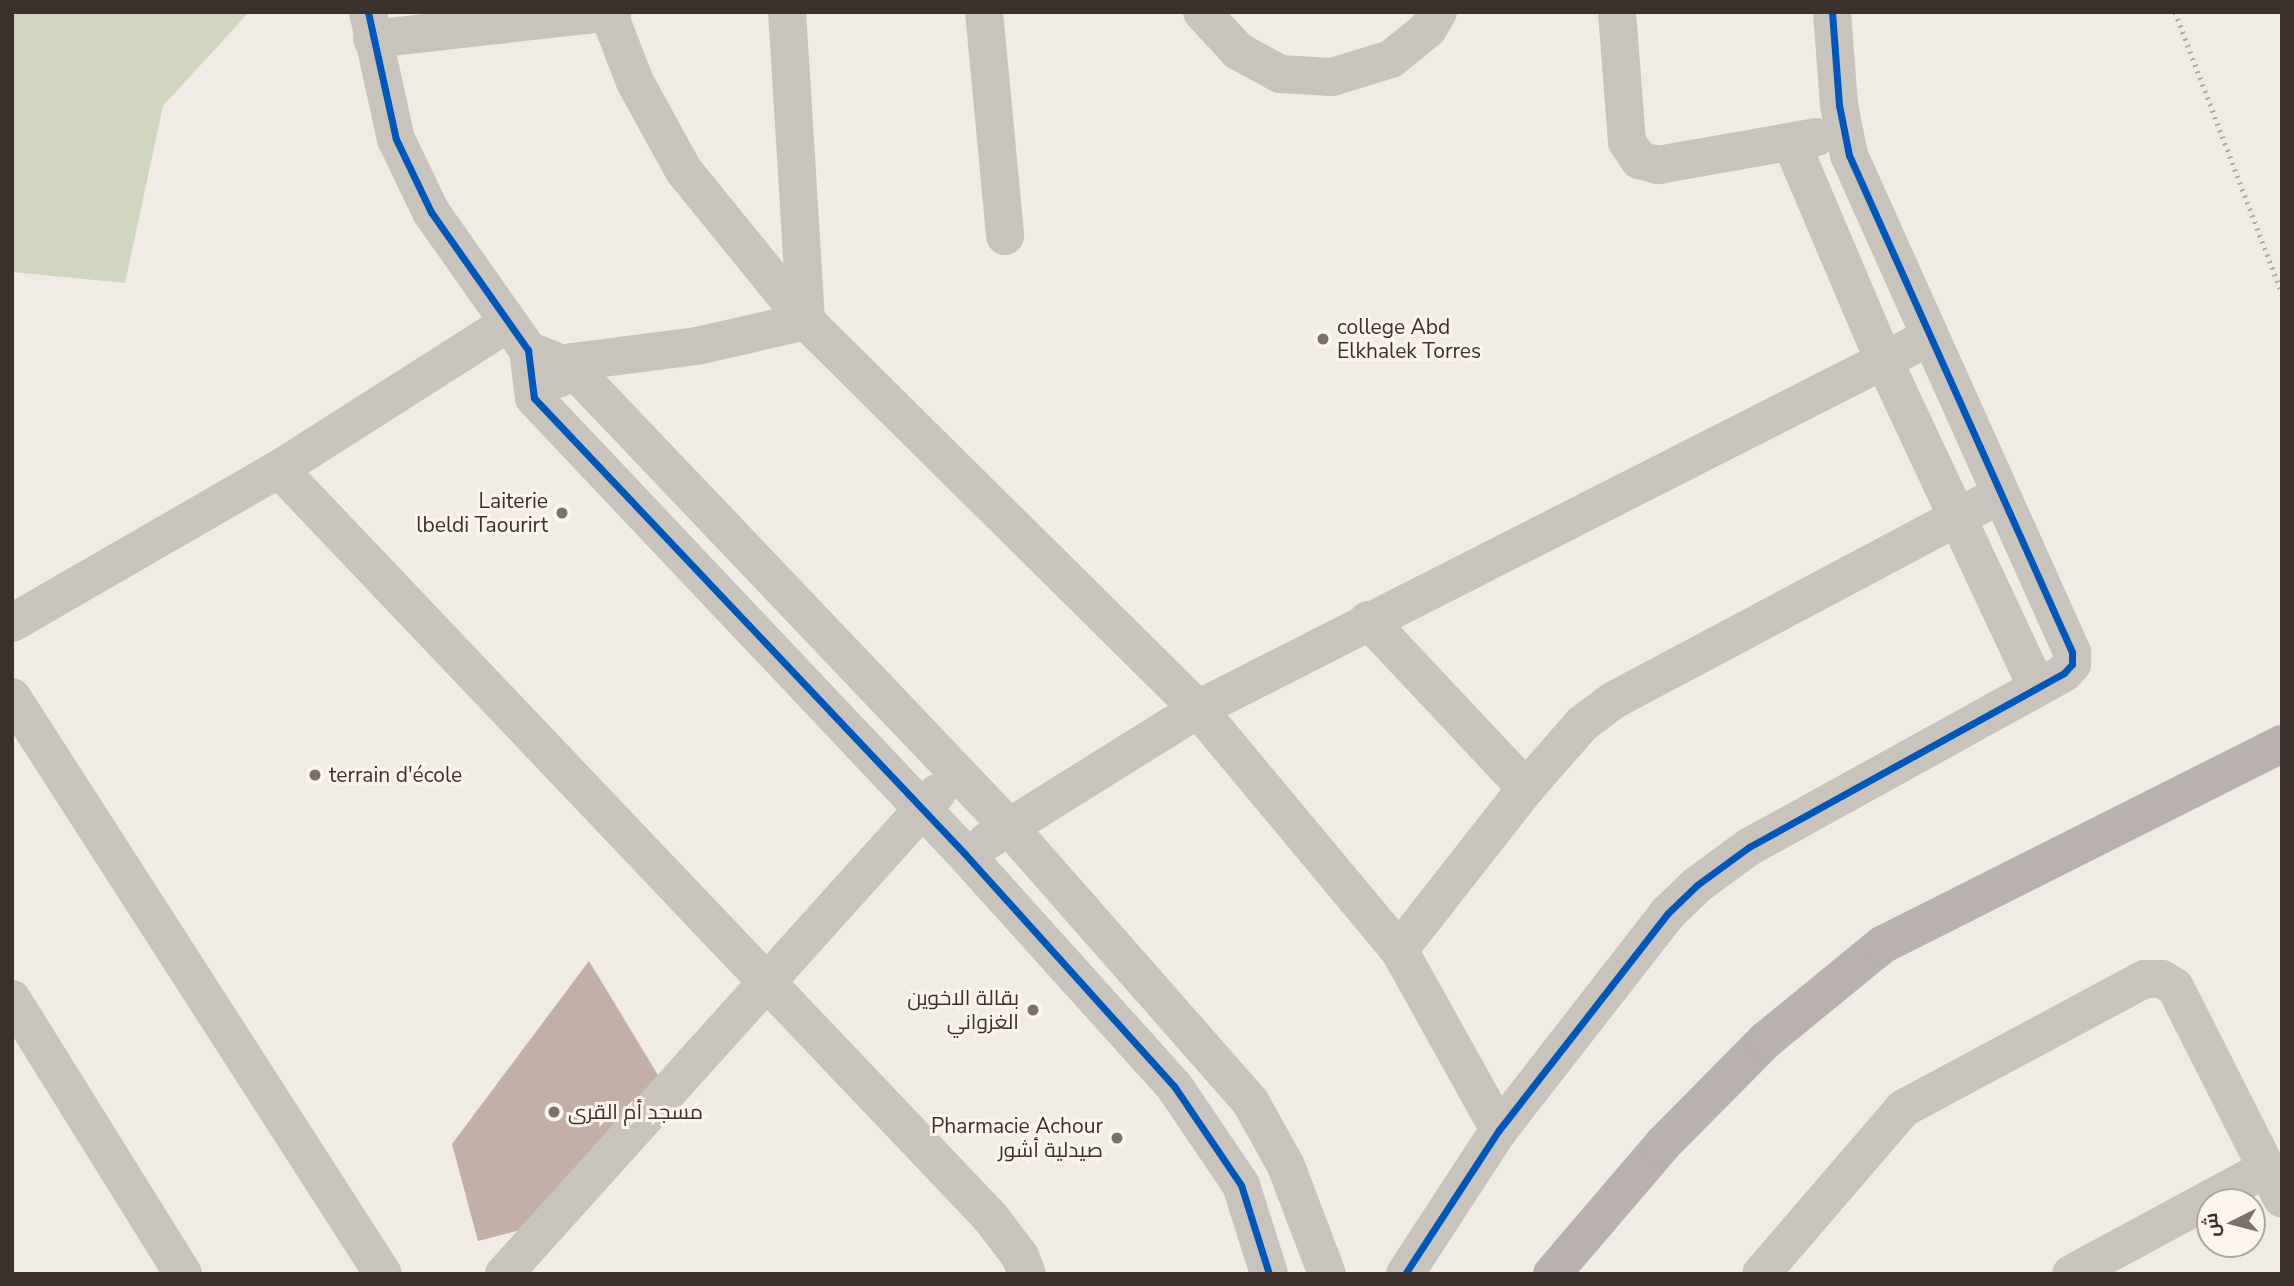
<!DOCTYPE html>
<html>
<head>
<meta charset="utf-8">
<style>
	body { margin:0 }
	#map { position:relative; width:2294px; height:1286px; overflow:hidden; background:#f0ebe5; font-family:"Nunito Sans",Cairo,sans-serif }
	div>[style] { position:absolute }
	[style*='--x'] { left:calc(var(--x)*1px); top:calc(var(--y)*1px); width:calc(var(--w)*1px); rotate:calc(var(--a)*1deg) }
	.green>* { inset:0; background:#d1d6bf }
	.building>* { inset:0; background:#c3afa7 }
	.minor>* { height:38px; margin:-19px; padding:0 19px; transform-origin:19px; border-radius:19px; background:#c9c3be }
	.major>* { height:38px; margin:-19px; padding:0 19px; transform-origin:19px; border-radius:19px; background:#b8b1ad }
	.rail>* { height:5px; margin-top:-2.5px; transform-origin:0; background:repeating-linear-gradient(90deg,#b1aca8 0 2px,transparent 0 7px) }
	.cycleway>* { height:7px; margin:-3.5px; padding:0 3.5px; transform-origin:3.5px; border-radius:3.5px; background:#0057b8 }
	.dots>* { width:19px; height:19px; translate:-50% -50%; box-sizing:border-box; border:4px solid #fbf5ee; border-radius:50% }
	span { translate:-50% -50%; white-space:nowrap; text-align:center; line-height:1.15; -webkit-text-stroke:6px #fbf5ee; paint-order:stroke }
	.poi-label { font-size:21px; color:#3b302b }
	.left { translate:0 -50%; text-align:left }
	.right { translate:-100% -50%; text-align:right }
	.frame { position:absolute; inset:0; border:14px solid #3b302b; pointer-events:none }
	.north { position:absolute; left:2196px; top:1188px; width:70px; height:70px; box-sizing:border-box; background:#fbf5ee; border:2px solid #aea6a0; border-radius:50%; rotate:264deg; font-size:19px; font-weight:700; line-height:28px; text-align:center; color:#3b302b }
	.north::after { content:''; display:block; margin:auto; width:24px; height:32px; background:#7a716c; clip-path:polygon(50% 0,100% 100%,50% 72%,0 100%) }
</style>
</head>
<body>
<div id="map">
	<div class="green">
		<div style="clip-path:polygon(12px 12px,249px 12px,163px 106px,125px 283px,12px 272px)"></div>
	</div>
	<div class="building">
		<div style="clip-path:polygon(589px 961px,661px 1080px,528px 1228px,478px 1241px,452px 1144px)"></div>
	</div>
	<div class="minor">
		<div style="--x:368;--y:12;--w:130;--a:77.6"></div>
		<div style="--x:396;--y:139;--w:81;--a:64.4"></div>
		<div style="--x:431;--y:212;--w:169;--a:54.9"></div>
		<div style="--x:528;--y:350;--w:48;--a:82.9"></div>
		<div style="--x:534;--y:398;--w:627;--a:46.61"></div>
		<div style="--x:965;--y:854;--w:312;--a:48"></div>
		<div style="--x:1174;--y:1086;--w:120;--a:55.9"></div>
		<div style="--x:1241;--y:1185;--w:93;--a:72.5"></div>
		<div style="--x:608;--y:12;--w:75;--a:68.9"></div>
		<div style="--x:635;--y:82;--w:102;--a:61.2"></div>
		<div style="--x:684;--y:171;--w:193;--a:50.9"></div>
		<div style="--x:806;--y:321;--w:552;--a:44.71"></div>
		<div style="--x:1198;--y:709;--w:314;--a:50.2"></div>
		<div style="--x:1399;--y:950;--w:206;--a:60.9"></div>
		<div style="--x:984;--y:12;--w:225;--a:84.6"></div>
		<div style="--x:1202;--y:12;--w:53;--a:47.3"></div>
		<div style="--x:1238;--y:51;--w:48;--a:28.7"></div>
		<div style="--x:1280;--y:74;--w:52;--a:3.3"></div>
		<div style="--x:1332;--y:77;--w:62;--a:-17"></div>
		<div style="--x:1391;--y:59;--w:48;--a:-39"></div>
		<div style="--x:1428;--y:29;--w:20;--a:-60"></div>
		<div style="--x:1617;--y:12;--w:130;--a:85.6"></div>
		<div style="--x:1627;--y:142;--w:22;--a:56"></div>
		<div style="--x:1639;--y:160;--w:20;--a:15"></div>
		<div style="--x:1658;--y:165;--w:161;--a:-10"></div>
		<div style="--x:372;--y:39;--w:242;--a:-6.4"></div>
		<div style="--x:1791;--y:142;--w:240;--a:67"></div>
		<div style="--x:1885;--y:363;--w:358;--a:64.9"></div>
		<div style="--x:528;--y:350;--w:48;--a:22.2"></div>
		<div style="--x:572;--y:368;--w:634;--a:46.41"></div>
		<div style="--x:1009;--y:827;--w:365;--a:48.7"></div>
		<div style="--x:1250;--y:1101;--w:74;--a:61"></div>
		<div style="--x:1286;--y:1166;--w:116;--a:69.2"></div>
		<div style="--x:558;--y:379;--w:18;--a:-38"></div>
		<div style="--x:572;--y:368;--w:6;--a:-90"></div>
		<div style="--x:572;--y:362;--w:126;--a:-7.3"></div>
		<div style="--x:697;--y:346;--w:112;--a:-12.9"></div>
		<div style="--x:806;--y:321;--w:310;--a:-93.5"></div>
		<div style="--x:279;--y:469;--w:1033;--a:46.45"></div>
		<div style="--x:991;--y:1218;--w:48;--a:52.7"></div>
		<div style="--x:1020;--y:1256;--w:19;--a:69"></div>
		<div style="--x:1368;--y:620;--w:231;--a:46.8"></div>
		<div style="--x:12;--y:623;--w:308;--a:-30"></div>
		<div style="--x:279;--y:469;--w:272;--a:-32.5"></div>
		<div style="--x:12;--y:697;--w:686;--a:57.26"></div>
		<div style="--x:987;--y:841;--w:249;--a:-32"></div>
		<div style="--x:1198;--y:709;--w:821;--a:-26.94"></div>
		<div style="--x:1399;--y:950;--w:206;--a:-51.9"></div>
		<div style="--x:1526;--y:788;--w:85;--a:-48.8"></div>
		<div style="--x:1582;--y:724;--w:40;--a:-37"></div>
		<div style="--x:1614;--y:700;--w:438;--a:-28"></div>
		<div style="--x:12;--y:999;--w:324;--a:58.1"></div>
		<div style="--x:504;--y:1274;--w:647;--a:-48.01"></div>
		<div style="--x:1405;--y:1274;--w:172;--a:-56.9"></div>
		<div style="--x:1499;--y:1130;--w:275;--a:-52.1"></div>
		<div style="--x:1668;--y:913;--w:40;--a:-44"></div>
		<div style="--x:1697;--y:885;--w:64;--a:-36.2"></div>
		<div style="--x:1749;--y:847;--w:360;--a:-28.9"></div>
		<div style="--x:2064;--y:673;--w:12;--a:-48"></div>
		<div style="--x:2072;--y:664;--w:12;--a:-90"></div>
		<div style="--x:2072;--y:652;--w:545;--a:-114.17"></div>
		<div style="--x:1849;--y:155;--w:51;--a:-101.3"></div>
		<div style="--x:1839;--y:105;--w:93;--a:-94.3"></div>
		<div style="--x:1761;--y:1274;--w:219;--a:-49.3"></div>
		<div style="--x:1904;--y:1108;--w:273;--a:-28.2"></div>
		<div style="--x:2145;--y:979;--w:17;--a:0"></div>
		<div style="--x:2162;--y:979;--w:15;--a:32"></div>
		<div style="--x:2175;--y:987;--w:237;--a:63.2"></div>
		<div style="--x:2071;--y:1274;--w:223;--a:-28.4"></div>
	</div>
	<div class="major">
		<div style="--x:1552;--y:1274;--w:170;--a:-49.5"></div>
		<div style="--x:1662;--y:1145;--w:148;--a:-45.3"></div>
		<div style="--x:1766;--y:1040;--w:150;--a:-39.3"></div>
		<div style="--x:1882;--y:945;--w:448;--a:-26.7"></div>
	</div>
	<div class="rail">
		<div style="--x:2175;--y:12;--w:302;--a:69.2"></div>
	</div>
	<div class="cycleway">
		<div style="--x:368;--y:12;--w:130;--a:77.6"></div>
		<div style="--x:396;--y:139;--w:81;--a:64.4"></div>
		<div style="--x:431;--y:212;--w:169;--a:54.9"></div>
		<div style="--x:528;--y:350;--w:48;--a:82.9"></div>
		<div style="--x:534;--y:398;--w:627;--a:46.61"></div>
		<div style="--x:965;--y:854;--w:312;--a:48"></div>
		<div style="--x:1174;--y:1086;--w:120;--a:55.9"></div>
		<div style="--x:1241;--y:1185;--w:93;--a:72.5"></div>
		<div style="--x:1405;--y:1274;--w:172;--a:-56.9"></div>
		<div style="--x:1499;--y:1130;--w:275;--a:-52.1"></div>
		<div style="--x:1668;--y:913;--w:40;--a:-44"></div>
		<div style="--x:1697;--y:885;--w:64;--a:-36.2"></div>
		<div style="--x:1749;--y:847;--w:360;--a:-28.9"></div>
		<div style="--x:2064;--y:673;--w:12;--a:-48"></div>
		<div style="--x:2072;--y:664;--w:12;--a:-90"></div>
		<div style="--x:2072;--y:652;--w:545;--a:-114.17"></div>
		<div style="--x:1849;--y:155;--w:51;--a:-101.3"></div>
		<div style="--x:1839;--y:105;--w:93;--a:-94.3"></div>
	</div>
	<div class="dots">
		<div style="left:1323px;top:339px;background:#7a716c"></div>
		<div style="left:562px;top:513px;background:#7a716c"></div>
		<div style="left:315px;top:775px;background:#7a716c"></div>
		<div style="left:1033px;top:1010px;background:#7a716c"></div>
		<div style="left:554px;top:1112px;background:#7a716c"></div>
		<div style="left:1117px;top:1138px;background:#7a716c"></div>
	</div>
	<div class="poi-label">
		<span class="left" style="left:1337px;top:339px">college Abd<br>Elkhalek Torres</span>
		<span class="right" style="left:548px;top:513px">Laiterie<br>lbeldi Taourirt</span>
		<span class="left" style="left:329px;top:775px">terrain d'école</span>
		<span class="right" style="left:1019px;top:1010px">بقالة الاخوين<br>الغزواني</span>
		<span class="left" style="left:568px;top:1112px">مسجد أم القرى</span>
		<span class="right" style="left:1103px;top:1138px">Pharmacie Achour<br>صيدلية أشور</span>
	</div>
	<div class="frame"></div>
	<div class="north">ش</div>
</div>
</body>
</html>
